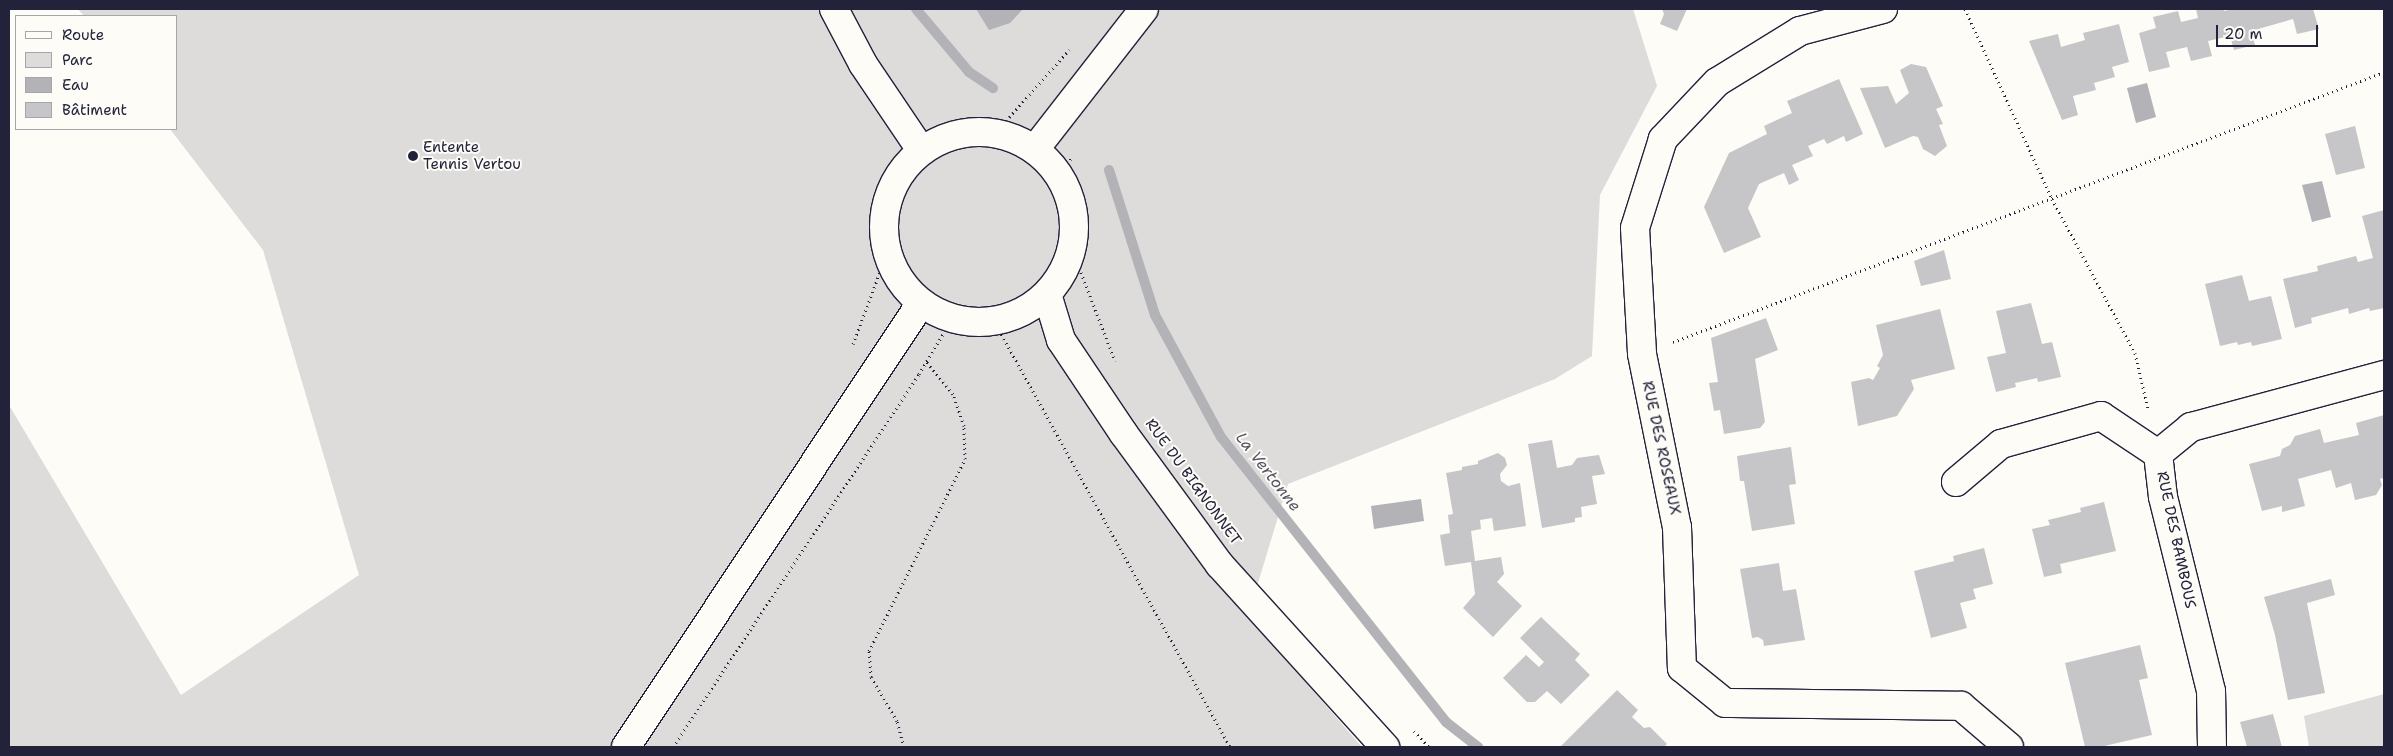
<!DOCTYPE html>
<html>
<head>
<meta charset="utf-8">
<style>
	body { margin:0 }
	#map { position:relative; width:2393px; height:756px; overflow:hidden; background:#fdfcf7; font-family:"Shantell Sans",sans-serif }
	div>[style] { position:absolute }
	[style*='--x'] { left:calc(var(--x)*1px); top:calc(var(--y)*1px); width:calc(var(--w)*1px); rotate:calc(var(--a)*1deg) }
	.green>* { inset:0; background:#dddcdb }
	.water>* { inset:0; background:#b2b2b7 }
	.stream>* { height:10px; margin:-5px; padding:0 5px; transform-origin:5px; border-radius:5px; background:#b2b2b7 }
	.building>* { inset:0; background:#c6c6c8 }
	.path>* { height:3px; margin-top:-1.5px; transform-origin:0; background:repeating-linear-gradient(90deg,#22223b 0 1px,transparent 0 5px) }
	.roads { filter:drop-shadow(1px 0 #22223b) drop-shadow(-1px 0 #22223b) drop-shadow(0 1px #22223b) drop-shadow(0 -1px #22223b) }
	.street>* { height:28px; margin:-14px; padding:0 14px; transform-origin:14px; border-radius:14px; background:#fdfcf7 }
	.secondary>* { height:28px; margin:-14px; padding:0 14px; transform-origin:14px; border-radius:14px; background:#fdfcf7 }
	.secondary>.ring { margin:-14px; padding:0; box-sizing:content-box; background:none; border:28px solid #fdfcf7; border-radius:50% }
	.dots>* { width:14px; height:14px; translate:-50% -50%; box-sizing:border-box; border:2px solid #fdfcf7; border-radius:50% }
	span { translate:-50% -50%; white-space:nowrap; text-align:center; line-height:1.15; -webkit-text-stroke:4px #fdfcf7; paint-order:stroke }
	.poi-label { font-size:15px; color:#22223b }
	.left { translate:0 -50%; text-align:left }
	.street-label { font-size:15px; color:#22223b }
	.water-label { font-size:16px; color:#545466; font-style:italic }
	.frame { position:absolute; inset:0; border:10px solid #22223b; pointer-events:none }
	.legend { position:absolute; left:15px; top:15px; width:162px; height:115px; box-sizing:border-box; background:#fdfcf7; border:1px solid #a5a5ac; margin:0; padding:6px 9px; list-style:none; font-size:15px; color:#22223b }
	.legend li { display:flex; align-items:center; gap:10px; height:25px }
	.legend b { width:25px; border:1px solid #a5a5ac }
	.scale { position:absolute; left:2216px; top:25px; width:102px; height:22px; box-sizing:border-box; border:2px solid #22223b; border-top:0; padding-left:6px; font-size:15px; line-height:18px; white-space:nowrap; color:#22223b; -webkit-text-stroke:4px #fdfcf7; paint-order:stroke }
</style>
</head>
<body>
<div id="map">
	<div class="green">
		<div style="clip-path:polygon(78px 9px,1633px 9px,1657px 86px,1600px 195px,1592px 356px,1555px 379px,1288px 484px,1248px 616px,1362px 747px,9px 747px,9px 405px,181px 695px,359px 575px,263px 250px,170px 129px,176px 129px,176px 16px,84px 16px)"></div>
		<div style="clip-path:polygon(2384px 694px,2384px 747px,2309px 747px,2304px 716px)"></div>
	</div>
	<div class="water">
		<div style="clip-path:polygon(976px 9px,1023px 9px,1010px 23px,989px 30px)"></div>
		<div style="clip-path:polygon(2147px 83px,2156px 117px,2136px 123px,2127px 88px)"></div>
		<div style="clip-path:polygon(2322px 181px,2331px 217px,2312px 222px,2302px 185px)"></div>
		<div style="clip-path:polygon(1421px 499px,1424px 521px,1374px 529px,1371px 506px)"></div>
	</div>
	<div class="stream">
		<div style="--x:916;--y:9;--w:82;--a:49.9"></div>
		<div style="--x:969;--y:72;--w:29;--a:34"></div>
		<div style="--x:1109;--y:170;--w:152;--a:72.4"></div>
		<div style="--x:1155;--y:315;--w:139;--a:61.6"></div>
		<div style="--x:1221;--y:437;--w:363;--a:51.7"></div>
		<div style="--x:1446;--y:722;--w:41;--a:38"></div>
	</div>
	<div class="building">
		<div style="clip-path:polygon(1662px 9px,1687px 9px,1677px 31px,1660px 24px,1664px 14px)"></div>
		<div style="clip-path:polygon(2196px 9px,2223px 9px,2224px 11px,2233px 9px,2313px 9px,2319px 29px,2297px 34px,2293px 19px,2251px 31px,2255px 45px,2234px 50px,2230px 36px,2208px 41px,2212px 56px,2191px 61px,2187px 47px,2166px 52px,2170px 67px,2149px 72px,2139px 33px,2156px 28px,2153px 17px,2178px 11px,2181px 22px,2198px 18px)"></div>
		<div style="clip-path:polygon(2119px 24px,2129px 62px,2112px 67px,2115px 77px,2094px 83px,2096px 90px,2073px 96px,2078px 115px,2062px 120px,2029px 41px,2058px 34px,2061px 47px,2085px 40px,2083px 33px)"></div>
		<div style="clip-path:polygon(1911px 64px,1926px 67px,1943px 106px,1936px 109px,1943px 124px,1939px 125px,1947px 146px,1935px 156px,1923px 149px,1918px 137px,1913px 136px,1885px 148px,1860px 88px,1888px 86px,1896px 104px,1909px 93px,1900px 70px)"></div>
		<div style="clip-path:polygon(1839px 79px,1863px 134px,1846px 142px,1844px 136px,1827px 144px,1824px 139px,1808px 146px,1813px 156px,1792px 165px,1799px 180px,1789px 185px,1784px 173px,1759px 184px,1748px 208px,1761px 237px,1724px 253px,1704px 207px,1729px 153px,1767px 134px,1764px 126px,1792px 113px,1787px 101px)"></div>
		<div style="clip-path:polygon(2355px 126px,2365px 168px,2336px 175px,2325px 134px)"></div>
		<div style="clip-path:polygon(2384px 210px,2384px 308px,2370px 311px,2369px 308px,2349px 314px,2348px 308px,2311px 318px,2312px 323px,2295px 328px,2283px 279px,2318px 271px,2317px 266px,2356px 256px,2358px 262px,2373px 258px,2362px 216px)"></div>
		<div style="clip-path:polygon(1944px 250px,1951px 279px,1921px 286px,1914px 261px)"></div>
		<div style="clip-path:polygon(2242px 275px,2249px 301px,2271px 296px,2282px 339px,2252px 346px,2251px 342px,2238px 345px,2237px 342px,2220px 346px,2205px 284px)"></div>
		<div style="clip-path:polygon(2031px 303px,2042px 344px,2052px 342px,2061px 377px,2038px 382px,2037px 378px,2015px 383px,2016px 387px,1996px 392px,1987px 357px,2006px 353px,1996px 311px)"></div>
		<div style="clip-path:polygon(1940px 309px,1955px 369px,1911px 380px,1914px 389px,1897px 416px,1858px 426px,1851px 382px,1869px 378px,1873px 380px,1880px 368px,1877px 366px,1883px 355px,1876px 325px)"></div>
		<div style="clip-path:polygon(1766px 318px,1778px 350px,1755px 359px,1765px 422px,1760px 428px,1724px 434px,1720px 410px,1714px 411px,1709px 383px,1718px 382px,1711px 338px)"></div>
		<div style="clip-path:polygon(2384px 415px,2384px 478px,2380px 479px,2382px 485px,2376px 495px,2355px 500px,2351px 483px,2336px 488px,2331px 470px,2298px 479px,2305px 506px,2282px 512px,2282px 506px,2262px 511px,2249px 464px,2280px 456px,2282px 449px,2290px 445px,2295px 436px,2320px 429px,2324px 443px,2359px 435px,2356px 423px)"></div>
		<div style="clip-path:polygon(1552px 440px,1557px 468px,1572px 465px,1577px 458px,1599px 455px,1605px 474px,1592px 476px,1597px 504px,1581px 507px,1582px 517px,1575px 518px,1575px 522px,1542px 528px,1528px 444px)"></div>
		<div style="clip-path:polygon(1791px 447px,1796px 484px,1789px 485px,1795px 524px,1752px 531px,1744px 481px,1740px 481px,1737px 456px)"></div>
		<div style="clip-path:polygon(1498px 453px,1505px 458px,1507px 465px,1500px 474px,1501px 481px,1508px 486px,1520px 483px,1526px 526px,1494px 531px,1492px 518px,1480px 520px,1481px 529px,1471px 531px,1475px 561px,1501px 557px,1504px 574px,1497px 582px,1522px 606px,1493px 637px,1463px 608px,1475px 594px,1471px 562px,1445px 566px,1440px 535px,1450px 533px,1448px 515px,1453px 514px,1446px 473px,1462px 470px,1462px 467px,1478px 464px,1478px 461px)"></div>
		<div style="clip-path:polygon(2104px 502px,2116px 551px,2060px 564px,2062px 573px,2044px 577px,2032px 529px,2050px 525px,2048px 520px,2081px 512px,2080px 508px)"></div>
		<div style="clip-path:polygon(1984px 548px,1993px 584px,1973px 589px,1976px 599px,1960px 603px,1967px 628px,1931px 638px,1914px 571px,1954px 561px,1953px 556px)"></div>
		<div style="clip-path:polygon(1779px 563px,1783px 591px,1796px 589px,1805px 640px,1764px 646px,1763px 640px,1758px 637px,1752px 638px,1740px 569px)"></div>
		<div style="clip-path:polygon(2331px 579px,2335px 595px,2307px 603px,2325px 693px,2288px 700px,2275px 635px,2264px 597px)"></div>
		<div style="clip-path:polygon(1541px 617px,1580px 654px,1575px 660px,1590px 675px,1561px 704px,1547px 691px,1535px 702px,1527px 702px,1503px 678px,1526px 655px,1539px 667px,1544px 662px,1520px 638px)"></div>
		<div style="clip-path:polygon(2140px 645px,2148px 678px,2139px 680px,2152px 735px,2100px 747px,2085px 747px,2065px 663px)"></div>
		<div style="clip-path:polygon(1617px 690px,1638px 710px,1632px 717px,1644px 728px,1650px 727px,1667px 744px,1664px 747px,1560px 747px)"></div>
		<div style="clip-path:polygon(2273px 714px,2282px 747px,2247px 747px,2240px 722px)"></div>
	</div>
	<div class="path">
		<div style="--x:1965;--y:9;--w:209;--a:65.4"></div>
		<div style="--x:2052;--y:199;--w:175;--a:61.7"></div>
		<div style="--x:2135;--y:353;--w:57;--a:76.9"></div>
		<div style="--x:996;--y:132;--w:110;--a:-48.3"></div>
		<div style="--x:1060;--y:177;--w:22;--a:-60"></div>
		<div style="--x:1072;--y:249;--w:120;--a:69"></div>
		<div style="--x:994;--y:321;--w:487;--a:61"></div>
		<div style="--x:1673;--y:342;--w:761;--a:-20.79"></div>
		<div style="--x:853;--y:344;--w:97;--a:-69.5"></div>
		<div style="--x:1414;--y:731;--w:22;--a:47"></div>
		<div style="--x:673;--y:747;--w:447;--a:-56.6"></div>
		<div style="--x:919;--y:374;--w:64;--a:-59"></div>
		<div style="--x:904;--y:747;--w:27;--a:-105"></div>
		<div style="--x:897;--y:721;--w:51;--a:-120.6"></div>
		<div style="--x:871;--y:677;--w:26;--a:-94"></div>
		<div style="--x:869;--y:651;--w:215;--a:-63.4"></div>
		<div style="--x:965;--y:459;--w:33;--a:-92"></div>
		<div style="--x:964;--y:426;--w:34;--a:-109"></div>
		<div style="--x:953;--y:394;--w:43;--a:-129.3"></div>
	</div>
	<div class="roads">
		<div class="street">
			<div style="--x:1883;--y:9;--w:86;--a:165.2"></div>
			<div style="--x:1800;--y:31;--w:97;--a:148.4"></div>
			<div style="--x:1717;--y:82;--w:79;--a:133.5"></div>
			<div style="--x:1663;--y:139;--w:93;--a:107.5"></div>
			<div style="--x:1635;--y:228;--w:126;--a:86.8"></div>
			<div style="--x:1642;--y:354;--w:177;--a:78.6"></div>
			<div style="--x:1677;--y:527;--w:141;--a:88"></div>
			<div style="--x:1682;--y:668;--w:55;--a:39.1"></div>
			<div style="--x:1725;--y:703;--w:236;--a:0.7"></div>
			<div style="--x:1961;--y:706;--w:63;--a:40.5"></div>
			<div style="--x:1047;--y:294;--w:48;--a:73.1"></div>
			<div style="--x:1061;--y:340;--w:113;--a:56.2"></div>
			<div style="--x:1124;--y:434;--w:162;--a:53.8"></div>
			<div style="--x:1220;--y:565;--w:246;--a:47.8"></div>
			<div style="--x:1956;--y:482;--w:59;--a:-40.2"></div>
			<div style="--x:2001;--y:444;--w:104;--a:-15.6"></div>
			<div style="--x:2101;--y:416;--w:69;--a:33.7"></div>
			<div style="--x:2212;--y:747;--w:56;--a:-91"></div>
			<div style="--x:2211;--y:691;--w:200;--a:-103.9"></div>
			<div style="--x:2163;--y:497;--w:43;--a:-96.6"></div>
			<div style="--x:2158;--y:454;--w:43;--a:-39.3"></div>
			<div style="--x:2191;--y:427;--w:200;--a:-15.1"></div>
		</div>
		<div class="secondary">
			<div style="--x:834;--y:9;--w:62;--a:62.2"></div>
			<div style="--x:863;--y:64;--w:104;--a:56"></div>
			<div class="ring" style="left:884px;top:132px;width:162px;height:162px"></div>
			<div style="--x:1035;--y:149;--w:177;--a:-52.1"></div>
			<div style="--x:626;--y:747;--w:533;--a:-56.4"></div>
		</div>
	</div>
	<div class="dots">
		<div style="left:413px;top:156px;background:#22223b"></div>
	</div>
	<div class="poi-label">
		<span class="left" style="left:423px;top:156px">Entente<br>Tennis Vertou</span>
	</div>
	<div class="street-label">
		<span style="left:1661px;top:448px;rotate:78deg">RUE DES ROSEAUX</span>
		<span style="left:1193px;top:482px;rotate:54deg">RUE DU BIGNONNET</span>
		<span style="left:2176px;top:540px;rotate:78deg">RUE DES BAMBOUS</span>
	</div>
	<div class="water-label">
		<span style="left:1268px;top:472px;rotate:52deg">La Vertonne</span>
	</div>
	<div class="frame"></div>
	<ul class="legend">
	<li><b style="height:6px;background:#fdfcf7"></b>Route</li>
	<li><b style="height:14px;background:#dddcdb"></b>Parc</li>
	<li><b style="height:14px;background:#b2b2b7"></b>Eau</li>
	<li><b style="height:14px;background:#c6c6c8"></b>Bâtiment</li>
	</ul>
	<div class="scale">20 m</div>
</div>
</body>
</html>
